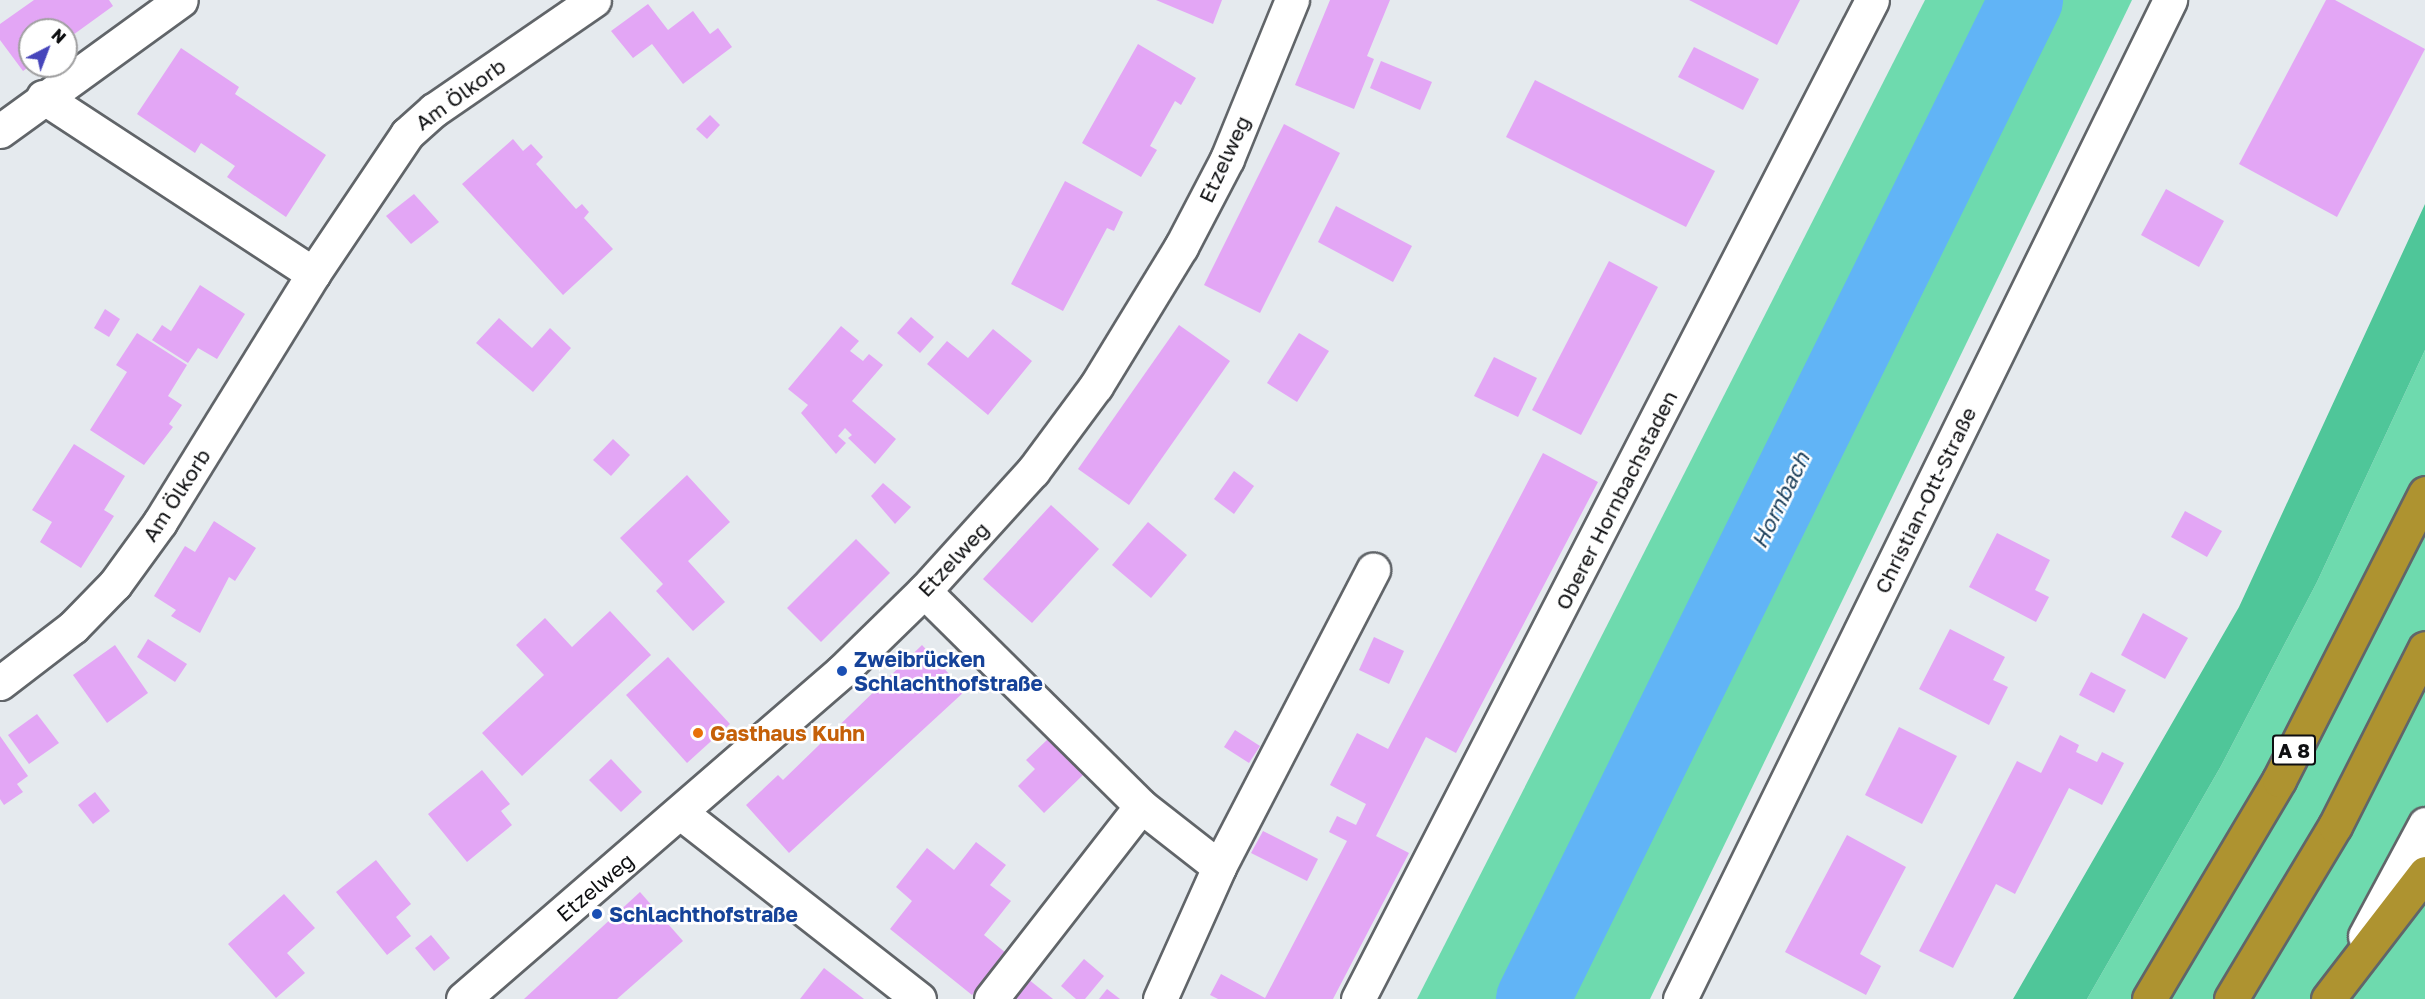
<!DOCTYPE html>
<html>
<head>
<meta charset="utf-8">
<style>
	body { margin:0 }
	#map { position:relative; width:2425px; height:999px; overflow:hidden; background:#e5eaee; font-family:"Golos Text",sans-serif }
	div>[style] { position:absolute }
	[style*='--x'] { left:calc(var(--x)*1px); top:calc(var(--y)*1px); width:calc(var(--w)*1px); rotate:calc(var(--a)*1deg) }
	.green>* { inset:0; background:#6edaae }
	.forest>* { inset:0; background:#4fc699 }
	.river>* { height:74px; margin:-37px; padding:0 37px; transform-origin:37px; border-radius:37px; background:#61b4f6 }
	.building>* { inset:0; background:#e3a6f5 }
	.roads { filter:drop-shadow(2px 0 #616569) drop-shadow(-2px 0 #616569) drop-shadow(0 2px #616569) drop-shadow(0 -2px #616569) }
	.minor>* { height:33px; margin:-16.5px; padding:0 16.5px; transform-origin:16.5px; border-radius:16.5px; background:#fff }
	.highway>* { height:33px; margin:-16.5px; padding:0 16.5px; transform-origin:16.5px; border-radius:16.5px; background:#ae9330 }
	.dots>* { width:16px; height:16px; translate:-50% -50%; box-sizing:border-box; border:3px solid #fff; border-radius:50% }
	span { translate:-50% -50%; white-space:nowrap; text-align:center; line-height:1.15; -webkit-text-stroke:5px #fff; paint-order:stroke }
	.shield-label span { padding:2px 4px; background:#fff; border:2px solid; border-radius:4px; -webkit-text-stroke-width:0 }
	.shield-label { font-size:20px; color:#0e0f11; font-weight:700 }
	.street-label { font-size:21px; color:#0e0f11 }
	.transit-label { font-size:21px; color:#164399; font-weight:700 }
	.left { translate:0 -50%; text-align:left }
	.food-label { font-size:21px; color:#c56008; font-weight:700 }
	.water-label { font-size:22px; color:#1c3f5a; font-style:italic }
	.north { position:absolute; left:18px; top:18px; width:60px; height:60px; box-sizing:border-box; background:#fff; border:2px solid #9f9fa0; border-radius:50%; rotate:42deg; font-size:16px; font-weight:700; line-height:24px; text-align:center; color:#0e0f11 }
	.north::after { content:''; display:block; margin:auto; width:21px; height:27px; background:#4645bb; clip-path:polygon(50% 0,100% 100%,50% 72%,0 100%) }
</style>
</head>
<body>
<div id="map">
	<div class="green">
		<div style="clip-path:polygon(1925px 0,2132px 0,1650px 999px,1417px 999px)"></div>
		<div style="clip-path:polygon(2425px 350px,2425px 999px,2087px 999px,2221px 766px,2317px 582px)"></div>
	</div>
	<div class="forest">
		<div style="clip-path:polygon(2425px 204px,2425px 350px,2317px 582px,2221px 766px,2087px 999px,2013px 999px,2239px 607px)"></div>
	</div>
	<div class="river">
		<div style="--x:1533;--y:999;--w:1114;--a:-63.73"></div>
	</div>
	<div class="building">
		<div style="clip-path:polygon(34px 0,109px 0,113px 6px,66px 40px,66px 30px,30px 30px,30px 66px,23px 71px,0 40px,0 24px)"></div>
		<div style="clip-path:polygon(1156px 0,1222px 0,1213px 24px)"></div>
		<div style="clip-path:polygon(1330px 0,1390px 0,1367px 56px,1374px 59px,1354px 109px,1295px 85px)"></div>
		<div style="clip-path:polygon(1689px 0,1800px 0,1777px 45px)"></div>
		<div style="clip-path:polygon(2326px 0,2335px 0,2425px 49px,2337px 217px,2239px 164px)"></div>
		<div style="clip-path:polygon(648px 4px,668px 30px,693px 11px,710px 34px,718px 28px,732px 47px,683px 84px,652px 44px,633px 58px,611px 31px)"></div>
		<div style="clip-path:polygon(1138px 44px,1196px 78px,1181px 105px,1175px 101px,1150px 146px,1157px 150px,1141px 177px,1082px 143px)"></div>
		<div style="clip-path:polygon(1694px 47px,1759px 79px,1743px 110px,1678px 77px)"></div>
		<div style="clip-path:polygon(181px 48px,239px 87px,235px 94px,326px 155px,286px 217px,227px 177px,235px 166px,201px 143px,195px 153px,137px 114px)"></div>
		<div style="clip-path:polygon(1381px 61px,1432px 82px,1420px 110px,1370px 88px)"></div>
		<div style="clip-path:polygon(1535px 80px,1715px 171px,1686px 227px,1506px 137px)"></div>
		<div style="clip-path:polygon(710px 115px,720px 125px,707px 139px,696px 129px)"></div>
		<div style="clip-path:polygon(1284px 124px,1340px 153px,1260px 313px,1204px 285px)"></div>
		<div style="clip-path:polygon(513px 139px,523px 151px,531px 144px,543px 157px,536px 164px,576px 209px,582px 204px,589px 212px,584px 218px,613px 249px,563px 295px,462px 184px)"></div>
		<div style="clip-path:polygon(1065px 181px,1123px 212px,1114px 231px,1107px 228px,1063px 311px,1011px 284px)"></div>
		<div style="clip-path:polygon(2166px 189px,2224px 221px,2199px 267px,2141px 235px)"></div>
		<div style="clip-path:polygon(414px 194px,439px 222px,411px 244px,386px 216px)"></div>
		<div style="clip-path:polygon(1336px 206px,1412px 246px,1393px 282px,1318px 242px)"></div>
		<div style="clip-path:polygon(1609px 261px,1658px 287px,1581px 435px,1532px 410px)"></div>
		<div style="clip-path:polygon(200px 285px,245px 314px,217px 359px,198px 348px,188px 363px,152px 340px,162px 325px,171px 331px)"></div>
		<div style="clip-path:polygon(105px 309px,120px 319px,109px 337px,94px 328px)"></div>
		<div style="clip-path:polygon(911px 317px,934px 337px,920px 353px,897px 333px)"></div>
		<div style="clip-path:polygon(499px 318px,532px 348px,550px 328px,571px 348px,533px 392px,476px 343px)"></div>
		<div style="clip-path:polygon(1179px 325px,1230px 361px,1129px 505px,1078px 469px)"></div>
		<div style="clip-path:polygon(841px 326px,859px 341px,850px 351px,863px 361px,869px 354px,883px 365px,852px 401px,896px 439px,875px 464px,848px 438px,852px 435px,845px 428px,838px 436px,846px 443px,836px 454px,801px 413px,808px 405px,788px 389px)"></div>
		<div style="clip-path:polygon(993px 329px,1032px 361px,988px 415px,927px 364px,947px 341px,968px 358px)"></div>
		<div style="clip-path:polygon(137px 333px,187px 365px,168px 396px,182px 405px,169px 424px,173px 427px,144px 465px,90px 430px,127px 372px,116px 365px)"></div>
		<div style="clip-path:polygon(1299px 333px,1329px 351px,1297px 402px,1267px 383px)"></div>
		<div style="clip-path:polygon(1494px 357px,1537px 378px,1518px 417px,1474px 396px)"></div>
		<div style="clip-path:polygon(613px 439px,630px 455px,611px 476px,593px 460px)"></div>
		<div style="clip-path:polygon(74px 444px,125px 476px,104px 510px,114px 516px,81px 568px,40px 542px,52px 522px,32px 510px)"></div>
		<div style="clip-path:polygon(1543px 453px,1598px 482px,1456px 753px,1426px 737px,1376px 836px,1409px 853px,1333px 999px,1218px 999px,1210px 995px,1221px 974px,1265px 998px,1347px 841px,1329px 832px,1337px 816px,1356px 825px,1366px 804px,1330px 785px,1357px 733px,1388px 749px)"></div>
		<div style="clip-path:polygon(1234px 471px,1254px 486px,1234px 514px,1214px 499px)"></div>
		<div style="clip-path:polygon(687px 475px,730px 522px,688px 561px,725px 602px,693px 631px,656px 591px,663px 584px,620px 538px)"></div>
		<div style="clip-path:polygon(883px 483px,911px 507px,895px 524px,871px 496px)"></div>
		<div style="clip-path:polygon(1051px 505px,1099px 549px,1032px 623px,983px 579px)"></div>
		<div style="clip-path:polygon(2185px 511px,2222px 531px,2207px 557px,2171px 537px)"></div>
		<div style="clip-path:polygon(214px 521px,256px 548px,235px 581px,229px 577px,200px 633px,171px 616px,176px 610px,154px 596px,185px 546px,195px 552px)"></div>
		<div style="clip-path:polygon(1148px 522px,1187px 555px,1151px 598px,1112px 565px)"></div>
		<div style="clip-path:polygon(1997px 533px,2050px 560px,2035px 590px,2049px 597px,2036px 622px,1969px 587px)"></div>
		<div style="clip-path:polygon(856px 539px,890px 573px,821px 642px,787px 608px)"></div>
		<div style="clip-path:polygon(610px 611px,651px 655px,522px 776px,482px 733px,544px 675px,516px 645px,545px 618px,572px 647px)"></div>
		<div style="clip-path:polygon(2143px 613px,2188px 638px,2165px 679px,2121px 655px)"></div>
		<div style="clip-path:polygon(1950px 629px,2005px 657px,1993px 680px,2008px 687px,1989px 725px,1919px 689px)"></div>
		<div style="clip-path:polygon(1374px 637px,1404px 651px,1389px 684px,1359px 670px)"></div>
		<div style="clip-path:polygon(148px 639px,187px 664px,175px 682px,137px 657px)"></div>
		<div style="clip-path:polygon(115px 645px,148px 693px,107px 723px,73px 675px)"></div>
		<div style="clip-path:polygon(922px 645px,965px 691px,789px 853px,746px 805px,778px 775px,783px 780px)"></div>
		<div style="clip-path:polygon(668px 657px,730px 724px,687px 763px,626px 695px)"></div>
		<div style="clip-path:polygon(2091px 672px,2126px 690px,2114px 713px,2079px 695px)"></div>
		<div style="clip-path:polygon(37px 714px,59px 743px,29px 764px,8px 735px)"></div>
		<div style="clip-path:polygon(1899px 727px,1957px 756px,1922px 824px,1865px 795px)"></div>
		<div style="clip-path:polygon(1235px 730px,1260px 746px,1249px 763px,1224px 747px)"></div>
		<div style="clip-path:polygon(2060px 735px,2079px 745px,2076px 752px,2097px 762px,2102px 752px,2124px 763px,2102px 805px,2069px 788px,2015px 894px,1996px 884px,1953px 968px,1919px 951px,2017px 761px,2041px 773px)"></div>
		<div style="clip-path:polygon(0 736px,28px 776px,17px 784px,23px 792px,4px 805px,0 799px)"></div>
		<div style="clip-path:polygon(1048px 739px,1084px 774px,1044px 813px,1018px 786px,1035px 769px,1026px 760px)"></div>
		<div style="clip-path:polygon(611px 759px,642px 792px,621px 812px,589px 780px)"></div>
		<div style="clip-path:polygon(482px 770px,510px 804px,501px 811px,512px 825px,467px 862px,428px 814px)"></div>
		<div style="clip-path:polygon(95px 792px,110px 811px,93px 824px,78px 805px)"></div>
		<div style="clip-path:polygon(1263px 831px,1318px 859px,1307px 881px,1251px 853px)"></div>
		<div style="clip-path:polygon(1847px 835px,1906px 867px,1860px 954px,1881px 966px,1866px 995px,1785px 952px)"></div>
		<div style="clip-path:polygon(976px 842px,1006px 865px,990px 885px,1011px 901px,984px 935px,1006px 953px,972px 995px,890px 929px,912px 901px,896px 887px,927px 848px,954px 870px)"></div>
		<div style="clip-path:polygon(376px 860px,411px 904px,396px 917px,411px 936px,387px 955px,336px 892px)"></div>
		<div style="clip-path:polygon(640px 892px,683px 941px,617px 999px,524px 999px)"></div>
		<div style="clip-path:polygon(284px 894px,315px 928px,287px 953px,305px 973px,276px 998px,228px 944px)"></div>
		<div style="clip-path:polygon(431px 935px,450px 958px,434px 971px,415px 948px)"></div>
		<div style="clip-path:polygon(1084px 959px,1104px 976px,1085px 999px,1076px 999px,1061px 986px)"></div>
		<div style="clip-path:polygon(824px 968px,864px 999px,800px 999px)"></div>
		<div style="clip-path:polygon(1028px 979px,1053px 999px,1012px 999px)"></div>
		<div style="clip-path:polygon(1107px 989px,1120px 999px,1099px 999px)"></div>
	</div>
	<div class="roads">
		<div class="minor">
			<div style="--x:43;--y:97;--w:323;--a:33.2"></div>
			<div style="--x:0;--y:131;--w:223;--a:-35.9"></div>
			<div style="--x:924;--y:591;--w:305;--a:44.7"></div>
			<div style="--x:1141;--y:806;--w:99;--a:38"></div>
			<div style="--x:0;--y:683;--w:92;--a:-37.5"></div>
			<div style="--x:73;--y:627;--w:60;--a:-45.7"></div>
			<div style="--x:115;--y:584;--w:77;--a:-54"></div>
			<div style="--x:160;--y:522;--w:291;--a:-58.3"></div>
			<div style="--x:313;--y:274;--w:169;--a:-56.1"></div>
			<div style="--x:407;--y:134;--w:36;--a:-42"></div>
			<div style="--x:434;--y:110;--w:194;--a:-34.5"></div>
			<div style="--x:681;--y:813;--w:302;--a:38"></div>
			<div style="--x:2365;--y:936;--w:127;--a:-61.8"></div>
			<div style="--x:463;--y:999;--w:501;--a:-40.87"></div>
			<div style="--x:842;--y:671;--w:115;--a:-44.3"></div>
			<div style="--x:924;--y:591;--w:162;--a:-47.8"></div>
			<div style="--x:1033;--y:471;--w:106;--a:-53.5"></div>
			<div style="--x:1096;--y:386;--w:163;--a:-58.6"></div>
			<div style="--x:1181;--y:247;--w:99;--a:-62.4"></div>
			<div style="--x:1227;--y:159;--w:172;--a:-67.8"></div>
			<div style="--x:991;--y:999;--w:244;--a:-52.1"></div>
			<div style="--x:1160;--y:999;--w:145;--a:-65.9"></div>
			<div style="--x:1219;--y:867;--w:335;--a:-62.6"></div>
			<div style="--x:1358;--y:999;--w:1123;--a:-62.77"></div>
			<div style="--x:1680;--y:999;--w:1113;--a:-63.87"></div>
		</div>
		<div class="highway">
			<div style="--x:2149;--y:999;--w:255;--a:-59.3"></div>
			<div style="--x:2279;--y:780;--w:322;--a:-63"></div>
			<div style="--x:2231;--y:999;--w:202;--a:-59"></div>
			<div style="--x:2335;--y:826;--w:199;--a:-63.2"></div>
			<div style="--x:2328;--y:999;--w:159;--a:-52.4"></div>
		</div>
	</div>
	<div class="dots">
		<div style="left:842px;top:671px;background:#1a4fb4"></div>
		<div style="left:698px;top:733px;background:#e8710a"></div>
		<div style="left:597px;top:914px;background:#1a4fb4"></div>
	</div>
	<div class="shield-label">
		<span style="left:2294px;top:750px">A 8</span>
	</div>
	<div class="street-label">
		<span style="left:460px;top:94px;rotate:-36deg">Am Ölkorb</span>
		<span style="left:1224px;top:159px;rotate:-65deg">Etzelweg</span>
		<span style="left:176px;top:495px;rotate:-57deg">Am Ölkorb</span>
		<span style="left:1616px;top:500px;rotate:-63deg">Oberer Hornbachstaden</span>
		<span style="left:1925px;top:500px;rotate:-64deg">Christian-Ott-Straße</span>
		<span style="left:953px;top:559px;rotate:-47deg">Etzelweg</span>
		<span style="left:595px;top:887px;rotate:-40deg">Etzelweg</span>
	</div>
	<div class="transit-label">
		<span class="left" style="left:854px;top:671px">Zweibrücken<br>Schlachthofstraße</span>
		<span class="left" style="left:609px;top:914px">Schlachthofstraße</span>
	</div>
	<div class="food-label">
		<span class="left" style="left:710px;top:733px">Gasthaus Kuhn</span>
	</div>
	<div class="water-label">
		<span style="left:1780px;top:500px;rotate:-64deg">Hornbach</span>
	</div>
	<div class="north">N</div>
</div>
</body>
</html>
